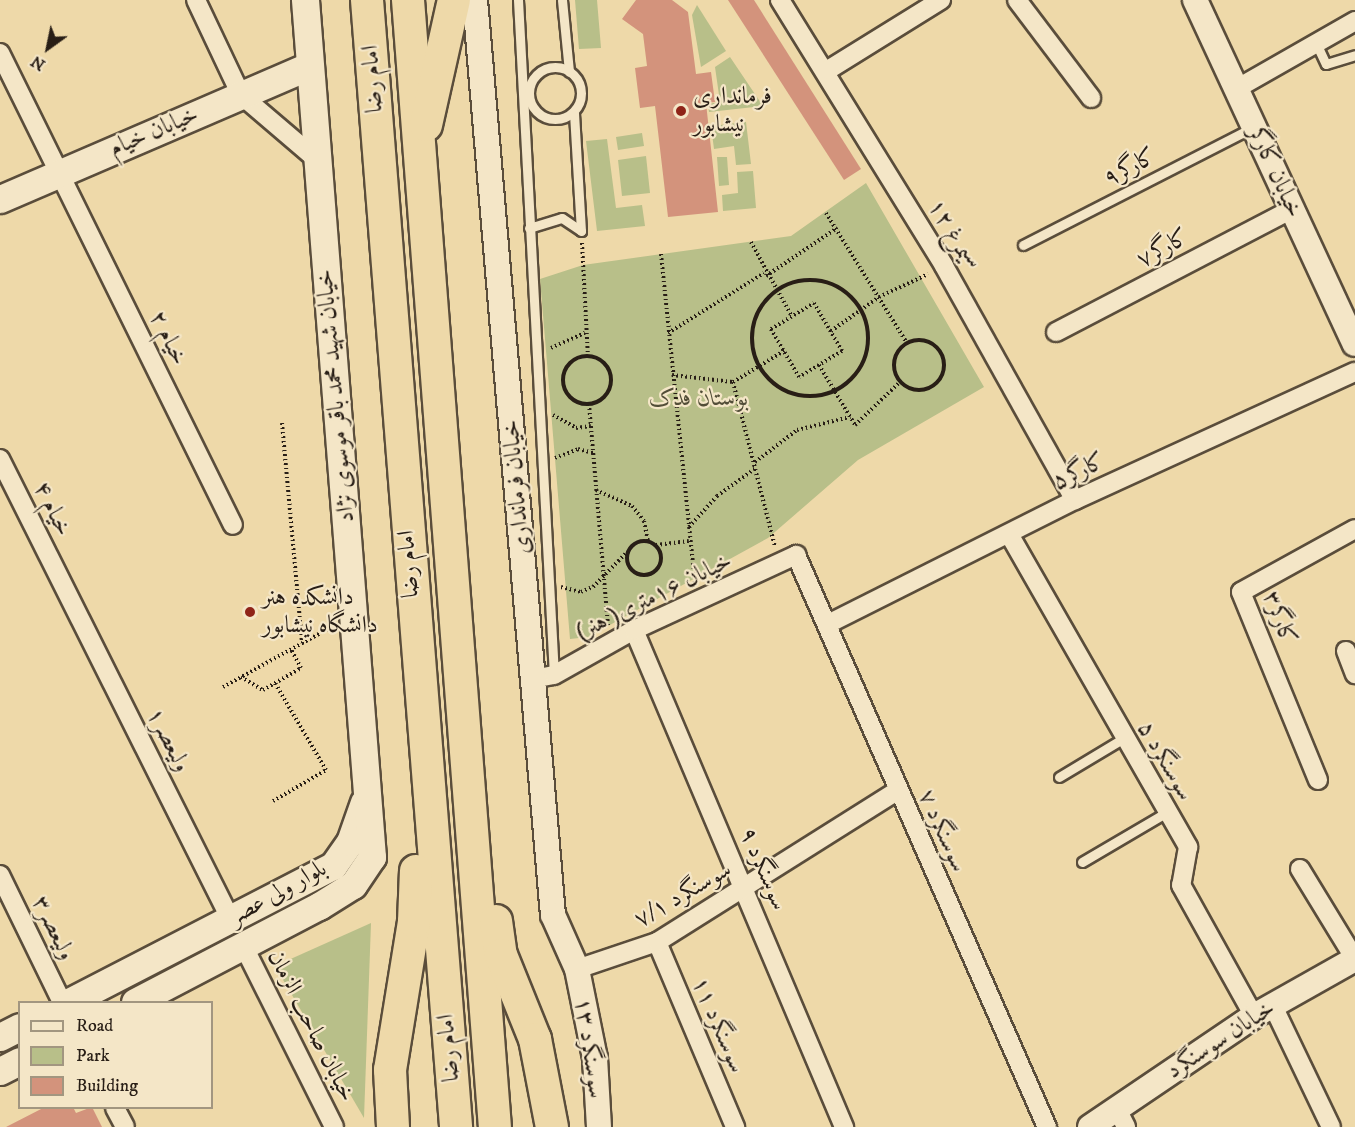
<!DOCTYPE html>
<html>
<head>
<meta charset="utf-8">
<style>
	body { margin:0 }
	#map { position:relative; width:1355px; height:1127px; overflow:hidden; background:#eed9a9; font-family:"IM FELL DW Pica",Amiri,serif }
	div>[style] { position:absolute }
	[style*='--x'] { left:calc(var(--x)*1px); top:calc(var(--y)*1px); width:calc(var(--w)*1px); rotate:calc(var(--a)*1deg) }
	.green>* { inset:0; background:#b8bf89 }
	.building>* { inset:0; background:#d3937c }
	.path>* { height:4px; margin-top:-2px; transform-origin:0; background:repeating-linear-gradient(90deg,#281e16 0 1.5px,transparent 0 4.5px) }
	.path>.ring { margin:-2px; padding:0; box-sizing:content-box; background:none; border:4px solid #281e16; border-radius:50% }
	.roads { filter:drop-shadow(2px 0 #5a4d3b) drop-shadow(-2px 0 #5a4d3b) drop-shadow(0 2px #5a4d3b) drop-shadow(0 -2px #5a4d3b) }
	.service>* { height:9px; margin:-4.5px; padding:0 4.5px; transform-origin:4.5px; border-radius:4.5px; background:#f4e6c7 }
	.service>.ring { margin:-4.5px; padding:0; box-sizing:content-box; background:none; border:9px solid #f4e6c7; border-radius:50% }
	.minor>* { height:18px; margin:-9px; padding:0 9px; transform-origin:9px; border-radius:9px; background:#f4e6c7 }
	.tertiary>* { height:24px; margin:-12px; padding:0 12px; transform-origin:12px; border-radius:12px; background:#f4e6c7 }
	.secondary>* { height:27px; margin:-13.5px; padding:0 13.5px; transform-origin:13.5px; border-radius:13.5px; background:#f4e6c7 }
	.trunk>* { height:32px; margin:-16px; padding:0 16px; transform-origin:16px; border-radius:16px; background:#eed9a9 }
	.dots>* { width:16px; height:16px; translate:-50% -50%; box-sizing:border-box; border:3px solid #f4e6c7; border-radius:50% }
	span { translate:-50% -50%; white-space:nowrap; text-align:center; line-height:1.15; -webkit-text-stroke:4.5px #f4e6c7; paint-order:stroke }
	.street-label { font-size:24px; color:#281e16 }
	.poi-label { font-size:24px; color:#281e16 }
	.left { translate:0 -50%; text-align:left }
	.park-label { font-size:24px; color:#534e38; font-style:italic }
	.legend { position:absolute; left:18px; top:1001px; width:195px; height:108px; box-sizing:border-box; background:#f4e6c7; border:2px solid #a29680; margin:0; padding:8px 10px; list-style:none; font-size:18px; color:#281e16 }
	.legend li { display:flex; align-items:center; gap:12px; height:30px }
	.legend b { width:30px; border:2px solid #a29680 }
	.north { position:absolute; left:18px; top:18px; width:60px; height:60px; -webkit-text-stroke:4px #f4e6c7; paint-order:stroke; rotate:213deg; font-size:16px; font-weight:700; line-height:24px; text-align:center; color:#281e16 }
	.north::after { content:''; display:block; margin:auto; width:21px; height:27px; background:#281e16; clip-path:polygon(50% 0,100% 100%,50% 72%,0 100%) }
</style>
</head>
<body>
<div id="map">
	<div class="green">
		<div style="clip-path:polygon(575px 0,597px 0,601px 48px,579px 49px)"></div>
		<div style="clip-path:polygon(697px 5px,726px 51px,701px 67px,692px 15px)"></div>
		<div style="clip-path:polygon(730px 57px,763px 106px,709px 112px,708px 104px,720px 102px,715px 67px)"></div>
		<div style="clip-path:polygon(746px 122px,751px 164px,736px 165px,734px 146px,714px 149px,711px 126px)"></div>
		<div style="clip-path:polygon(642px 133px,644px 146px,618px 150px,616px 137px)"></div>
		<div style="clip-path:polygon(607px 139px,616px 208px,642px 205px,645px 226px,597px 231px,586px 141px)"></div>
		<div style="clip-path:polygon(646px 156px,650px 193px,622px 196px,618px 160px)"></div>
		<div style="clip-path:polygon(727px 157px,729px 185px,719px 186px,717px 157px)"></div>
		<div style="clip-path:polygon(753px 171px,756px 208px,723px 211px,722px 195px,738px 193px,737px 172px)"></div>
		<div style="clip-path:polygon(866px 183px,984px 387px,858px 460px,768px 538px,588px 637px,570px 639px,540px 279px,583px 265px,791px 236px)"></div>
		<div style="clip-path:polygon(371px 923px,364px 1118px,275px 966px)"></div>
	</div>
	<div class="building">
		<div style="clip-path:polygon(636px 0,672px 0,688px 12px,696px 74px,711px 72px,715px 102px,706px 103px,718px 212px,668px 217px,655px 106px,640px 108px,635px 68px,647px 66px,643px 34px,622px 19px)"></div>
		<div style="clip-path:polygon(728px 0,754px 0,861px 169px,844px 180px)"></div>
		<div style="clip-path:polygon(45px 1107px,73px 1107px,76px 1113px,92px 1107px,102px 1127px,6px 1127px)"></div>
	</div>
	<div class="path">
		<div style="--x:826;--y:213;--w:153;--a:58.1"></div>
		<div style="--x:751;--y:242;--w:85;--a:61.3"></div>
		<div style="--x:582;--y:243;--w:113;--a:87"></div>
		<div style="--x:661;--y:254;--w:330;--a:84.1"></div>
		<div style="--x:766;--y:276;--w:86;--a:-34.1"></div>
		<div class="ring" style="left:752px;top:280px;width:112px;height:112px"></div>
		<div style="--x:814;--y:303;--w:56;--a:59.7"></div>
		<div style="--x:842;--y:351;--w:50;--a:148.8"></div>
		<div style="--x:799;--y:377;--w:56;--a:-120.3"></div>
		<div style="--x:771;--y:329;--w:50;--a:-31.2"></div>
		<div style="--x:831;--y:331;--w:59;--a:-35.3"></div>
		<div style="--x:879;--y:297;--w:54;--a:-25.1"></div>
		<div style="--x:668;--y:333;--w:113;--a:-32"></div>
		<div class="ring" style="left:894px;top:340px;width:46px;height:46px"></div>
		<div style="--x:551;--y:348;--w:37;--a:-24"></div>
		<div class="ring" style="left:563px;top:356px;width:44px;height:44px"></div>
		<div style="--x:819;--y:365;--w:70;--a:59"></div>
		<div style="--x:855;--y:425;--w:62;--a:-43.7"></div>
		<div style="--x:672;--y:375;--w:61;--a:6.5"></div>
		<div style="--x:733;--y:382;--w:60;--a:-31.3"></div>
		<div style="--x:733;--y:382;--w:170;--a:75.7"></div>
		<div style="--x:589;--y:404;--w:222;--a:85.1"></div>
		<div style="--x:553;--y:415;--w:26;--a:29"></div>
		<div style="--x:576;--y:428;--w:15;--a:-8"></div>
		<div style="--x:282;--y:423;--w:221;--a:84.8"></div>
		<div style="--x:555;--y:458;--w:25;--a:-21"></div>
		<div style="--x:578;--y:449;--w:16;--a:15"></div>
		<div style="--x:755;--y:462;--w:53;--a:-37.3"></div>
		<div style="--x:797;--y:430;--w:55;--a:-13.8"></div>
		<div style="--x:596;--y:490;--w:39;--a:24"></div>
		<div style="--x:632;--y:506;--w:19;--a:51"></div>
		<div style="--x:644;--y:521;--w:20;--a:79"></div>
		<div style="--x:689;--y:527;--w:42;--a:-47.9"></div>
		<div style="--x:717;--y:496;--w:49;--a:-35.9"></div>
		<div class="ring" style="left:627px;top:541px;width:30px;height:30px"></div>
		<div style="--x:656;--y:545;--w:33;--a:-7"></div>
		<div style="--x:561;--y:587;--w:21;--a:14"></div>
		<div style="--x:581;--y:592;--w:13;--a:-23"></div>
		<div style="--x:593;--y:587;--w:49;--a:-45.8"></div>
		<div style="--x:241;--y:677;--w:26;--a:31"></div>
		<div style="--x:263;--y:690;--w:44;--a:-30.1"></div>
		<div style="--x:301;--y:668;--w:21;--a:-118"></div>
		<div style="--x:223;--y:687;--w:126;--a:-29"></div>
		<div style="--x:273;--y:801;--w:61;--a:-30.3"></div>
		<div style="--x:326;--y:770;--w:101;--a:-120.4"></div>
	</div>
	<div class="roads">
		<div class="service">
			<div style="--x:518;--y:0;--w:676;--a:86.95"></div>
			<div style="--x:562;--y:0;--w:72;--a:84.4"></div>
			<div style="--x:1316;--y:43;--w:23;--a:65"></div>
			<div style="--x:1326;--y:64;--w:30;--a:-17"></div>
			<div class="ring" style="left:529px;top:67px;width:43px;height:43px"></div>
			<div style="--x:529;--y:228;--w:34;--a:-17"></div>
			<div style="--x:562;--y:218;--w:23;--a:34"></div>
			<div style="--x:581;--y:231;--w:119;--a:-93.4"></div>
			<div style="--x:1023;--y:245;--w:259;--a:-27.1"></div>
			<div style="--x:1059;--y:777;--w:76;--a:-31"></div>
			<div style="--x:1082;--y:862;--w:99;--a:-30.5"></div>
		</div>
		<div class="minor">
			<div style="--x:196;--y:0;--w:105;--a:64.7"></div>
			<div style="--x:241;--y:95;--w:100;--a:40.5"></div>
			<div style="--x:780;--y:0;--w:312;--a:58.3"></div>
			<div style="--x:944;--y:266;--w:268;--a:60.8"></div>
			<div style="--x:1017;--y:0;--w:123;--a:52.9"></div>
			<div style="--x:0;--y:53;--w:526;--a:63.73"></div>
			<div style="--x:828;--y:70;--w:133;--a:-31.8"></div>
			<div style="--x:1236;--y:89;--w:137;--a:-29.7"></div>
			<div style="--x:1056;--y:332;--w:266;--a:-27.5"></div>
			<div style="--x:0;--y:459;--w:516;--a:63.39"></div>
			<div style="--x:1009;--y:534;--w:361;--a:60.2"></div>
			<div style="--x:1188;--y:847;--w:39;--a:100"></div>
			<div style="--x:1181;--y:885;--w:150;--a:60.9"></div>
			<div style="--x:828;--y:624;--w:276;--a:-26.7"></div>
			<div style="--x:1075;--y:500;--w:308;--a:-24.6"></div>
			<div style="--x:634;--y:630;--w:540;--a:67.09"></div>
			<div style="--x:1346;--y:651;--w:25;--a:69"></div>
			<div style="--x:533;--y:679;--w:21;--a:-11"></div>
			<div style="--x:554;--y:675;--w:92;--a:-29.4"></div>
			<div style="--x:634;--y:630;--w:179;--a:-24.8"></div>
			<div style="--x:796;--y:555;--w:625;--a:66.31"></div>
			<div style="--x:1318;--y:780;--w:203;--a:-112.3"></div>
			<div style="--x:1241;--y:592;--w:130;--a:-28.9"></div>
			<div style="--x:1300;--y:869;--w:105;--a:58.6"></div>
			<div style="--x:0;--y:875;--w:141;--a:64"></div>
			<div style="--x:657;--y:942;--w:201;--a:67.1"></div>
			<div style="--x:244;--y:947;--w:201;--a:63.4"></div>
			<div style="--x:577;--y:969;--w:84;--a:-18.6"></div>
			<div style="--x:657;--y:942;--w:285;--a:-32.2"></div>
			<div style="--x:1273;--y:1006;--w:134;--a:64.4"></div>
			<div style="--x:115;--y:1108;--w:21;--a:62"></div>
			<div style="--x:1117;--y:1109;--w:20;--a:63"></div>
		</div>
		<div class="tertiary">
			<div style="--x:475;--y:0;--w:918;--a:85.13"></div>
			<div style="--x:553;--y:915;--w:59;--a:66"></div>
			<div style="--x:577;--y:969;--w:91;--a:78.6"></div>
			<div style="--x:595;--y:1058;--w:69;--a:86.7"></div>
			<div style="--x:1195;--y:0;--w:379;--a:65.1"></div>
			<div style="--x:1090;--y:1127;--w:198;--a:-34.1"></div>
			<div style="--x:1254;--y:1016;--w:116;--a:-29.4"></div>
		</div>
		<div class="secondary">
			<div style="--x:0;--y:199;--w:336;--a:-23.3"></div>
			<div style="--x:69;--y:1002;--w:297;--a:-27.3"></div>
			<div style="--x:333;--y:866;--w:29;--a:-55"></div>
			<div style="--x:350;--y:842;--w:42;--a:-70.7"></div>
			<div style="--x:135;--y:1002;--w:208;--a:-27.6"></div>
			<div style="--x:319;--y:906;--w:40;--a:-32"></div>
			<div style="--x:353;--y:885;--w:34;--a:-56"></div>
			<div style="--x:372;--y:857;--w:860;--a:-94.47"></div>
			<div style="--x:0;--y:1037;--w:22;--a:-27"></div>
			<div style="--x:0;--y:1071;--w:22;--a:-27"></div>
		</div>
		<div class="trunk">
			<div style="--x:367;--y:0;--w:1131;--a:85.48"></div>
			<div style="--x:408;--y:0;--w:1130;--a:85.59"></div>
			<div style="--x:426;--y:125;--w:128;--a:-77.4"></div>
			<div style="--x:496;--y:921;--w:34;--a:82"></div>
			<div style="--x:501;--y:955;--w:91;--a:68"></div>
			<div style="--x:535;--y:1039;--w:90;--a:79.1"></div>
			<div style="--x:393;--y:1127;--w:57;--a:-93"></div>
			<div style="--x:390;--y:1070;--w:150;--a:-80.8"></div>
			<div style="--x:414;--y:922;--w:51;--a:-87.8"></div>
		</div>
	</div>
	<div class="dots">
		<div style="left:681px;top:111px;background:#8f2418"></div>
		<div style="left:250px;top:612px;background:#8f2418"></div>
	</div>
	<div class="street-label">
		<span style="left:373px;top:79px;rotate:-94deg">امام رضا</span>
		<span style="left:154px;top:132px;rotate:-23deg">خیابان خیام</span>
		<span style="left:1130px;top:168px;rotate:-27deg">کارگر۹</span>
		<span style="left:1275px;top:172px;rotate:65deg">خیابان کارگر</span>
		<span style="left:953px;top:235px;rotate:60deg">سیمرغ ۱۲</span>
		<span style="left:1163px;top:249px;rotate:-28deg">کارگر۷</span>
		<span style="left:168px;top:338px;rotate:64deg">خیام ۲</span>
		<span style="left:336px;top:396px;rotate:-95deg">خیابان شهید محمد باقر موسوی نژاد</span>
		<span style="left:1079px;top:472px;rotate:-25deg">کارگر۵</span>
		<span style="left:517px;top:487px;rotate:-95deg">خیابان فرمانداری</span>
		<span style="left:52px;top:509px;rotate:63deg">خیام ۴</span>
		<span style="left:409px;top:564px;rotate:-94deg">امام رضا</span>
		<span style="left:654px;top:597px;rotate:-26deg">خیابان ۱۶متری( هنر)</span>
		<span style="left:1279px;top:618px;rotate:70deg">کارگر۳</span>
		<span style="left:168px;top:740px;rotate:63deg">ولیعصر۱</span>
		<span style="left:1165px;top:761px;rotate:60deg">سوسنگرد ۵</span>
		<span style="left:942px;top:831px;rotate:66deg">سوسنگرد ۷</span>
		<span style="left:763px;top:869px;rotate:67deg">سوسنگرد ۹</span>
		<span style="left:278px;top:893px;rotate:-29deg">بلوار ولی عصر</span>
		<span style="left:683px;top:895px;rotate:-30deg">سوسنگرد ۷/۱</span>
		<span style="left:53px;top:928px;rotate:64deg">ولیعصر۳</span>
		<span style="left:718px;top:1025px;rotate:67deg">سوسنگرد ۱۱</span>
		<span style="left:311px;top:1026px;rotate:63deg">خیابان صاحب الزمان</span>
		<span style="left:1221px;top:1040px;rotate:-33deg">خیابان سوسنگرد</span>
		<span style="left:449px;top:1048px;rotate:-95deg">امام رضا</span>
		<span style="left:589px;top:1048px;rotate:82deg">سوسنگرد ۱۳</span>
	</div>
	<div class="poi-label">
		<span class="left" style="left:693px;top:111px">فرمانداری<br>نیشابور</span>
		<span class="left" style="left:262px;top:612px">دانشکده هنر<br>دانشگاه نیشابور</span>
	</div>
	<div class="park-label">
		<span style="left:699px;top:399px">بوستان فدک</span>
	</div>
	<ul class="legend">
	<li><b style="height:8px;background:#f4e6c7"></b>Road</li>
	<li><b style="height:16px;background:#b8bf89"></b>Park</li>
	<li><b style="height:16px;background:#d3937c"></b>Building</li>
	</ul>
	<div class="north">N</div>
</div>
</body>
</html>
